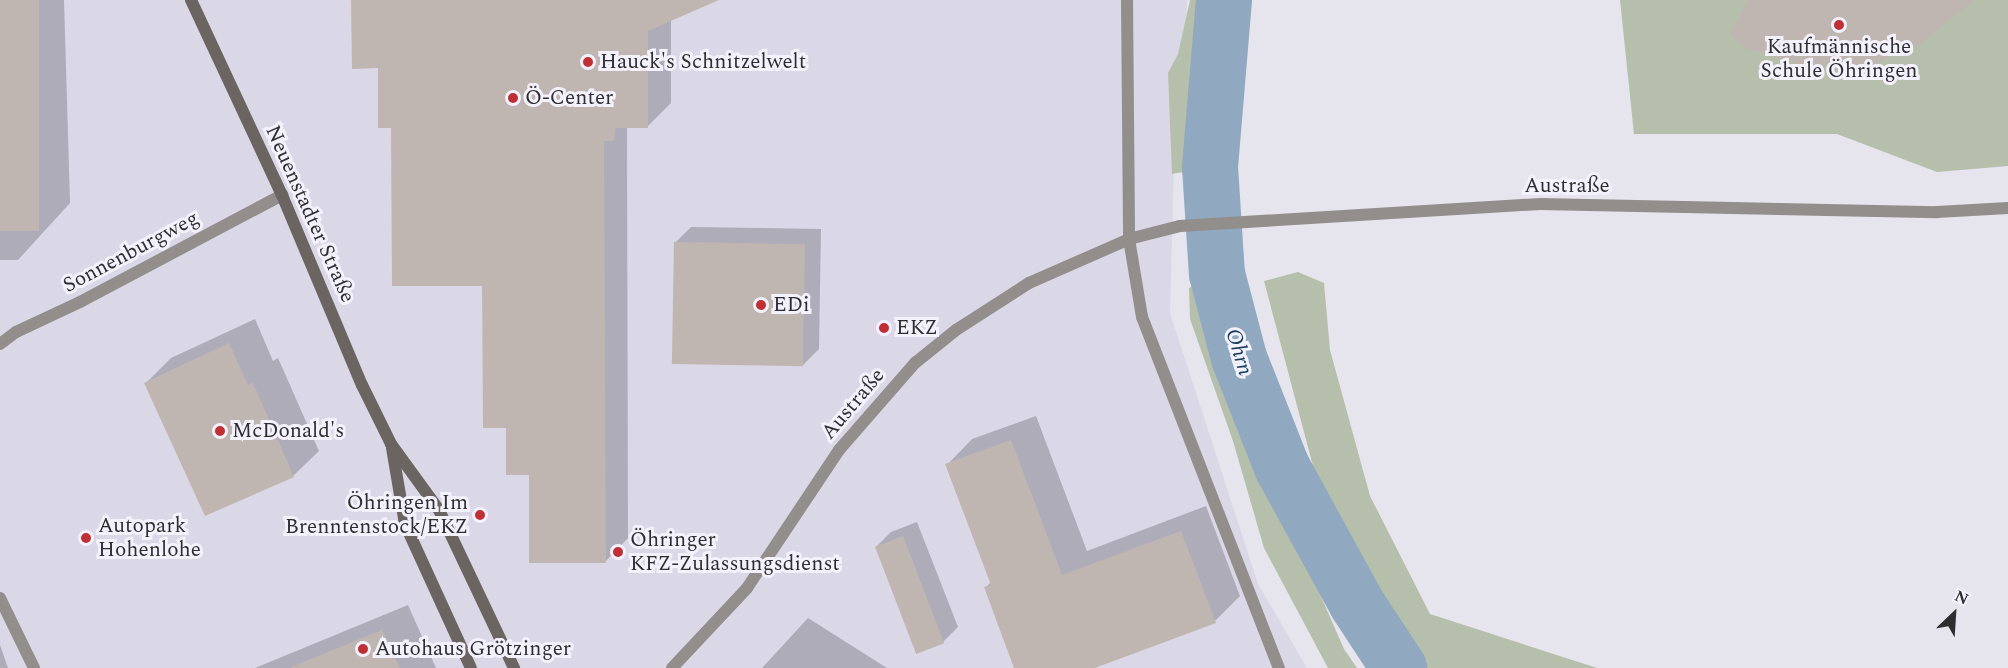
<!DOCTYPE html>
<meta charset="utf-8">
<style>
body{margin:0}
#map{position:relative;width:2008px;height:668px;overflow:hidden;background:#e6e4ed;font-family:Spectral,serif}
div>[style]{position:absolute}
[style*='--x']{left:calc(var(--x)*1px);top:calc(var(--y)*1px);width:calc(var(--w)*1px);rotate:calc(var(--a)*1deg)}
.built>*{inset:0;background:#dad7e7}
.green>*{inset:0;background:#b5bfab}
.shadow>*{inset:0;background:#0003}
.river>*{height:56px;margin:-28px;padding:0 28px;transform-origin:28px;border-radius:28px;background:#90a8c0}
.building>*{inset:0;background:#c0b6b1;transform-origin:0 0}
.minor>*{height:12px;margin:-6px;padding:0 6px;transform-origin:6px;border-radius:6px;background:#918e8b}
.secondary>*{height:12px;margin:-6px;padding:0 6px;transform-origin:6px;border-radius:6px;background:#6a6561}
.dots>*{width:16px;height:16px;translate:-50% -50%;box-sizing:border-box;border:3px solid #f3f1fb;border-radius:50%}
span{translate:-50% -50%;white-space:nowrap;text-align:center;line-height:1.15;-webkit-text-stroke:6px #f3f1fb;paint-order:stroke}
.poi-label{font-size:21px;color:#2e2e31}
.left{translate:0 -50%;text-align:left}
.right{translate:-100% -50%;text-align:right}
.street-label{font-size:21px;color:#2e2e31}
.water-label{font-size:22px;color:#173d5f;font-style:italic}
.north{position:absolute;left:1924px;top:584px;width:60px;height:60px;-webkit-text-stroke:4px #f3f1fb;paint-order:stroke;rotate:25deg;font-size:16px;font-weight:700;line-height:24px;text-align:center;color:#2e2e31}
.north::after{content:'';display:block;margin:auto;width:21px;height:27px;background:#2e2e31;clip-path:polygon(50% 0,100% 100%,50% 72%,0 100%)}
</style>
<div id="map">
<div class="built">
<div style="clip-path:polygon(0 0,1187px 0,1185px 57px,1176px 84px,1170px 313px,1258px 584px,1307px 668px,0 668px)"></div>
</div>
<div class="green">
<div style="clip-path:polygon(1190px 0,1224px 0,1210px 167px,1172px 174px,1168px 73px,1178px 54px)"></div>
<div style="clip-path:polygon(1620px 0,2008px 0,2008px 166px,1937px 172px,1837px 134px,1634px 134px)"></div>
<div style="clip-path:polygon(1298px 272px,1324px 283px,1330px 350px,1370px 496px,1430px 614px,1597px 668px,1423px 668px,1380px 598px,1313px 466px,1264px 281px)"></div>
<div style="clip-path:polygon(1214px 276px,1218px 305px,1247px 411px,1280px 503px,1344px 649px,1357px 668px,1328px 668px,1264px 548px,1233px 441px,1190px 319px,1189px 288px)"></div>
</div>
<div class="shadow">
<div style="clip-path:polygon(0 0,64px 0,70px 203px,18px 260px,0 260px)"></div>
<div style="clip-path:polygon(353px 0,716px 0,671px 19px,671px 103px,648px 126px,627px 126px,628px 538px,605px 562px,531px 473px,507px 427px,484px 285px,393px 126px,380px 67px)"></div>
<div style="clip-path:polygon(691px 227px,821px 229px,819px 349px,803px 365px,675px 243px)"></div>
<div style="clip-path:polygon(255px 319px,273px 361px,278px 358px,319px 451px,293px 476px,146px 383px,171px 358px)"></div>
<div style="clip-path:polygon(1036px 416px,1087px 551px,1206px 506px,1240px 596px,1215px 621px,1090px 668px,1016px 668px,985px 588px,991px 582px,947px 465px,972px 439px)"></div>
<div style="clip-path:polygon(917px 522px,958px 627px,943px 642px,876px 547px,891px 532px)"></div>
<div style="clip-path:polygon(408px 605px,436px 668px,255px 668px)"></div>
<div style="clip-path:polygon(808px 618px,887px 668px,762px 668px)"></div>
<div style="clip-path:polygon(0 645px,8px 668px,0 668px)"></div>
</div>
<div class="river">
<div style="--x:1224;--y:0;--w:168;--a:94.8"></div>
<div style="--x:1210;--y:167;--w:107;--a:86.3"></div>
<div style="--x:1217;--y:274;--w:87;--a:75.3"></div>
<div style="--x:1239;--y:358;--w:117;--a:68.5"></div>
<div style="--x:1282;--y:467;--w:156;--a:61.3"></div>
<div style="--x:1357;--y:604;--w:77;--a:56.7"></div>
</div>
<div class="building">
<div style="left:0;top:0;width:39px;height:231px"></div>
<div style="clip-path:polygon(351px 0,719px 0,648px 31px,648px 128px,615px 128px,614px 141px,604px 141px,606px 563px,529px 563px,529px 475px,506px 475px,506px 428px,483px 428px,482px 286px,392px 286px,391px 128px,378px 128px,378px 68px,352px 69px)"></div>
<div style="clip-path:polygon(1748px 0,1974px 0,1921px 43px,1872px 65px,1802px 65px,1746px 48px,1730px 35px)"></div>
<div style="left:674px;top:242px;width:131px;height:122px;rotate:1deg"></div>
<div style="clip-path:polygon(229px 343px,248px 385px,253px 383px,294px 477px,205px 516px,144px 383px)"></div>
<div style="clip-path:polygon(1011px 440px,1062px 575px,1181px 531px,1216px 623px,1095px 668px,1014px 668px,984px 587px,991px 585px,945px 464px)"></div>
<div style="left:903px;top:536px;width:115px;height:30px;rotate:69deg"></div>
<div style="clip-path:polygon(382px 630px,400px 668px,291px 668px,291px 667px)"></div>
</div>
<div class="minor">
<div style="--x:1127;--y:0;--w:239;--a:89.5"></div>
<div style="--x:1129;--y:239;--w:79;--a:80.5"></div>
<div style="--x:1142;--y:317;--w:377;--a:68.7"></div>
<div style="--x:0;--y:344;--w:20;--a:-37"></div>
<div style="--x:16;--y:332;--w:71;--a:-25.1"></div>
<div style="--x:80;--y:302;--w:229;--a:-27.9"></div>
<div style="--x:0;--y:598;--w:78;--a:64.1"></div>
<div style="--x:672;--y:668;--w:110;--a:-46.8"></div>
<div style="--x:747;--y:588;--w:166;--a:-56.3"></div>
<div style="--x:839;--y:450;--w:116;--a:-48.9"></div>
<div style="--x:915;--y:363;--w:53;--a:-38.8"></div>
<div style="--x:956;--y:330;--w:87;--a:-32.8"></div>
<div style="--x:1029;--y:283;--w:109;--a:-23.7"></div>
<div style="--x:1129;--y:239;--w:53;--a:-14.3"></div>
<div style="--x:1180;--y:226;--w:361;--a:-3.5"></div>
<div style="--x:1540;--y:204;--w:397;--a:1.2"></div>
<div style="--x:1937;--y:212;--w:71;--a:-3.2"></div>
</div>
<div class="secondary">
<div style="--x:191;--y:0;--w:215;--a:65"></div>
<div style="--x:282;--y:195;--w:206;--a:67.2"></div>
<div style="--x:362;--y:385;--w:66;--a:63.8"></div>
<div style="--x:391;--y:444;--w:82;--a:54"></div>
<div style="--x:439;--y:510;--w:175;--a:64.6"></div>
<div style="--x:392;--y:448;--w:77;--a:80.3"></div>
<div style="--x:405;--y:524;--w:158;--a:65.4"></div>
</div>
<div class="dots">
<div style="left:1839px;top:25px;background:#bf2f34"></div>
<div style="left:588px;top:62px;background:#bf2f34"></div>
<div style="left:513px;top:98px;background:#bf2f34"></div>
<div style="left:761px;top:305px;background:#bf2f34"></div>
<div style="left:884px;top:328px;background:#bf2f34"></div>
<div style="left:220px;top:431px;background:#bf2f34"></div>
<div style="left:480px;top:515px;background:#bf2f34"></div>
<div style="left:86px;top:538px;background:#bf2f34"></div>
<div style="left:618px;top:552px;background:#bf2f34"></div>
<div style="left:363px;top:649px;background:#bf2f34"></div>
</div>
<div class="poi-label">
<span style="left:1839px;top:59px">Kaufmännische<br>Schule Öhringen</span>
<span class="left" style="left:600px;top:62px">Hauck's Schnitzelwelt</span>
<span class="left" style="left:525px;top:98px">Ö-Center</span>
<span class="left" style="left:773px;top:305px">EDi</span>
<span class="left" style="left:896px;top:328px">EKZ</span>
<span class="left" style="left:232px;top:431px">McDonald's</span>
<span class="right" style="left:468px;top:515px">Öhringen Im<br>Brenntenstock/EKZ</span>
<span class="left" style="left:98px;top:538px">Autopark<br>Hohenlohe</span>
<span class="left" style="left:630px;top:552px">Öhringer<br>KFZ-Zulassungsdienst</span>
<span class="left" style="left:375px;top:649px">Autohaus Grötzinger</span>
</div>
<div class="street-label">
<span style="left:1567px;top:186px">Austraße</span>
<span style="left:310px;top:214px;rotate:66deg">Neuenstadter Straße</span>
<span style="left:131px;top:252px;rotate:-28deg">Sonnenburgweg</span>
<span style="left:853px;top:404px;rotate:-50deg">Austraße</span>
</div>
<div class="water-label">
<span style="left:1239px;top:352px;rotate:73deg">Ohrn</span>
</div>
<div class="north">N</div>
</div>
